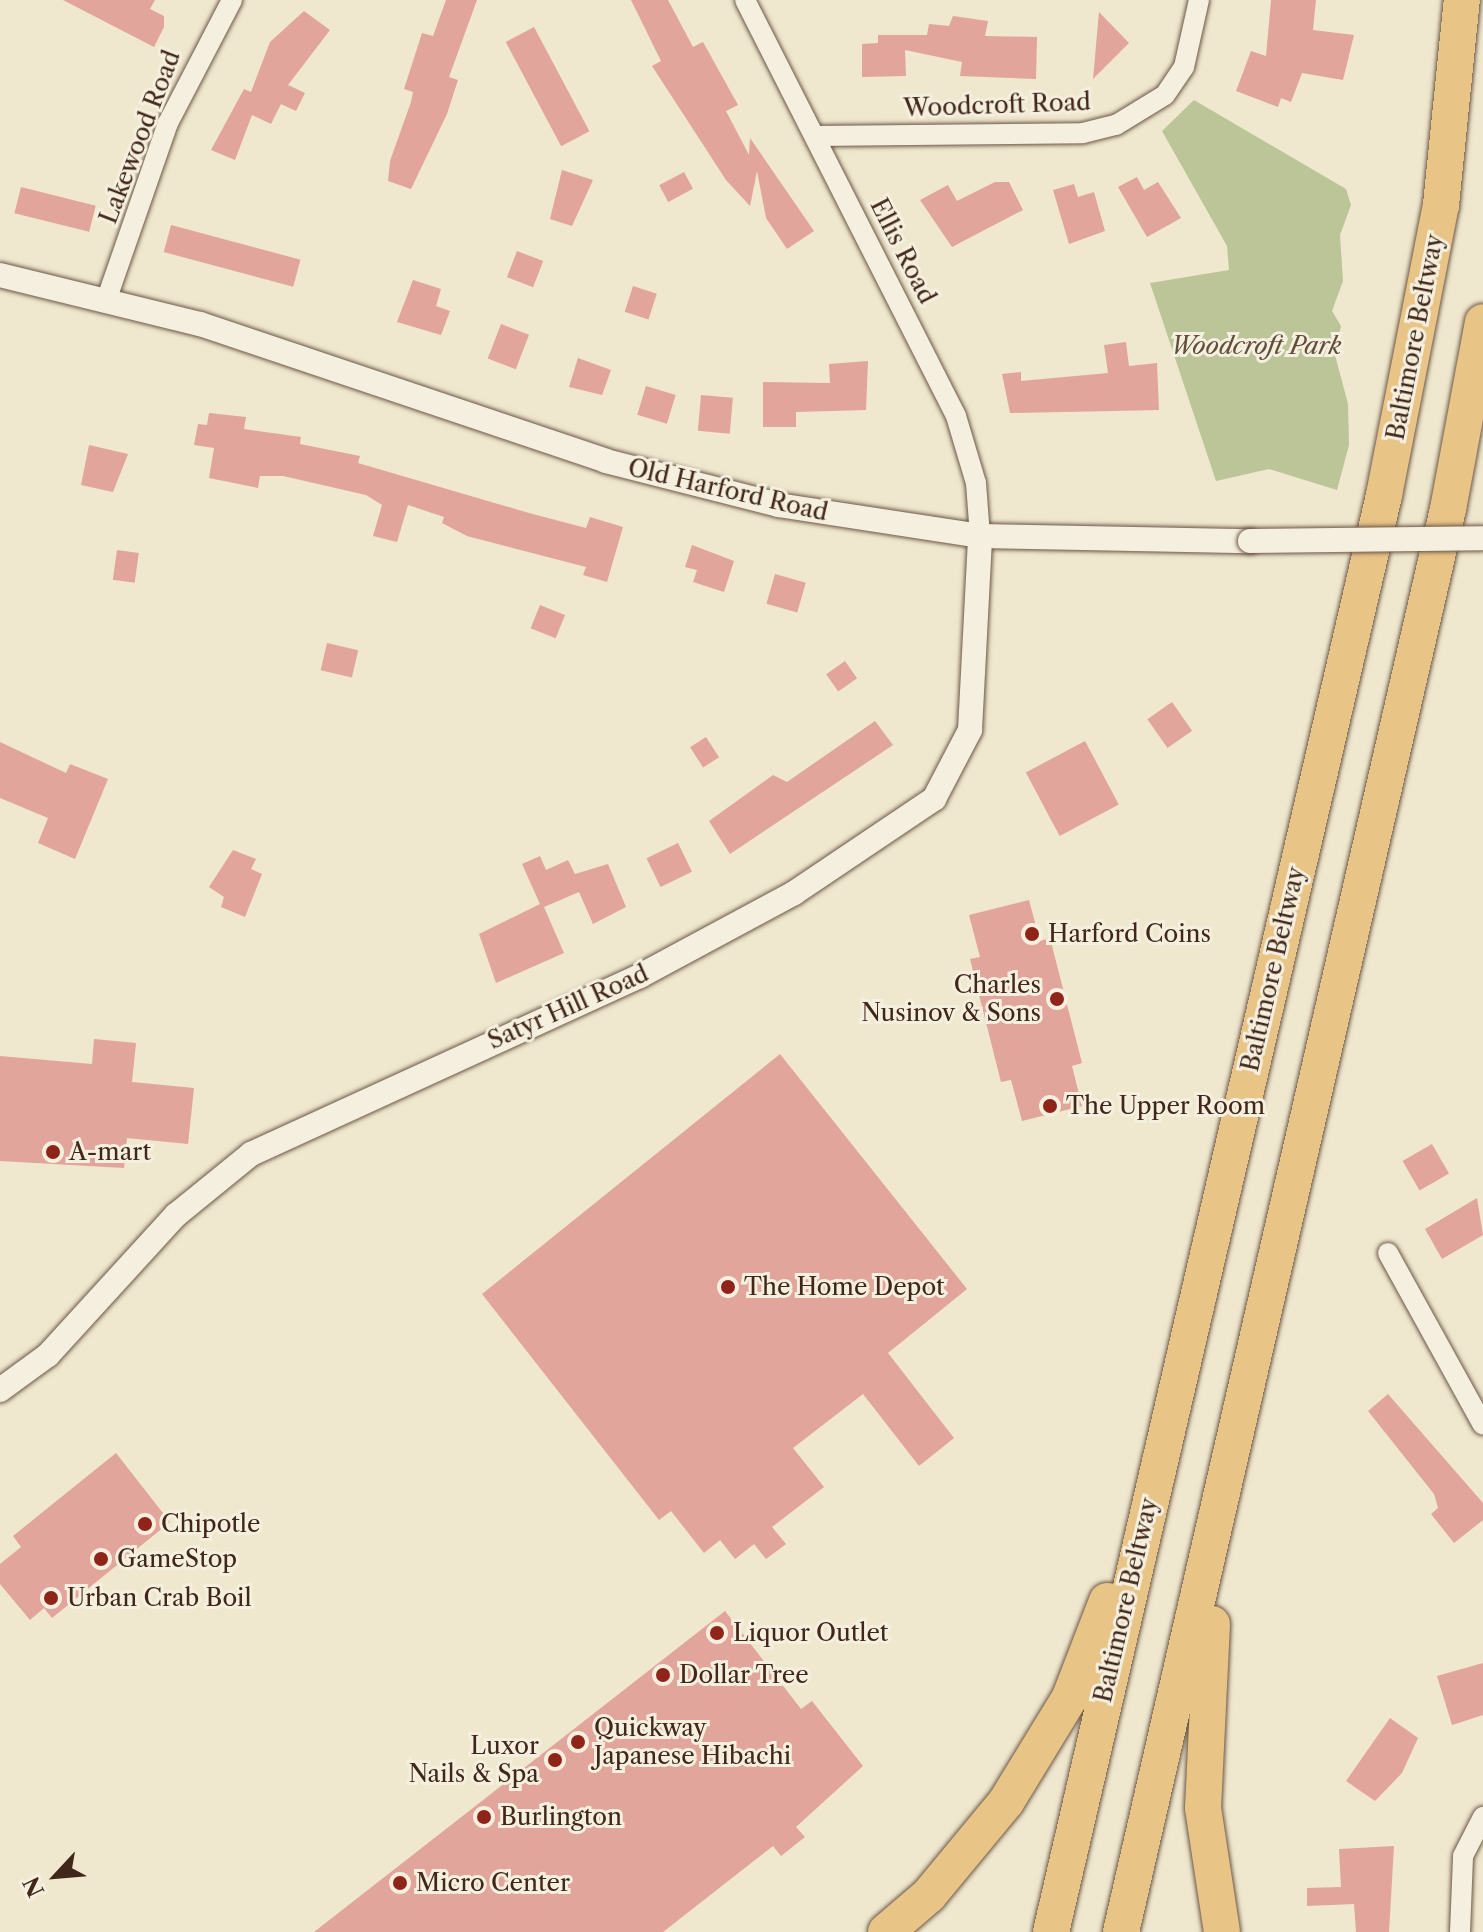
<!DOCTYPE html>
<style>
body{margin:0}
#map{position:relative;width:1483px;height:1932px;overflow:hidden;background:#efe7ce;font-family:"Libre Caslon Text",serif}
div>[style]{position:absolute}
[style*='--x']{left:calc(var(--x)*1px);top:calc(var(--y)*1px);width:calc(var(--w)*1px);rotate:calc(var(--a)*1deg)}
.green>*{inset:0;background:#bbc598}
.building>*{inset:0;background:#e1a59b;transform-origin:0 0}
.roads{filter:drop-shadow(0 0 2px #6c5746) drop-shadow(0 0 2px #6c5746)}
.minor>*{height:20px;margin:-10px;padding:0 10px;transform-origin:10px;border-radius:10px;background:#f5efdf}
.tertiary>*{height:24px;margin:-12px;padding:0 12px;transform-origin:12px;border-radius:12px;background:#f5efdf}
.motorway>*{height:36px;margin:-18px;padding:0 18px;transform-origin:18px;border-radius:18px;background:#e8c487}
.bridges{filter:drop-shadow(0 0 2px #6c5746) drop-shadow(0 0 2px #6c5746)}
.tertiary-bridge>*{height:24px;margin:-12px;padding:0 12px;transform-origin:12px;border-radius:12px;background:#f5efdf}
.dots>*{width:22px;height:22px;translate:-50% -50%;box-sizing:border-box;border:4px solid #f5efdf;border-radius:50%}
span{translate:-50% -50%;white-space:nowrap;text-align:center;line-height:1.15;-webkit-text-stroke:6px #f5efdf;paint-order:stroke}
.street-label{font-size:24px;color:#412719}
.park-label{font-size:24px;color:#604e39;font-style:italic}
.poi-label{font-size:24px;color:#412719}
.left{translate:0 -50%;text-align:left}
.right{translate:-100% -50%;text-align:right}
.north{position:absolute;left:16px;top:1836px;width:80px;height:80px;-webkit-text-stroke:6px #f5efdf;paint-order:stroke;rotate:244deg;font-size:22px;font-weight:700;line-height:32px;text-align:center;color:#412719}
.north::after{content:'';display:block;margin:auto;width:28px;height:36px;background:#412719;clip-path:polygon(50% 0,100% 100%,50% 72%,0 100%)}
</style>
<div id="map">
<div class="green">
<div style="clip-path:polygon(1194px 100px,1346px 189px,1351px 205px,1340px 235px,1343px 281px,1332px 311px,1341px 326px,1335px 355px,1348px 404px,1349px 445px,1337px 490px,1269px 469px,1216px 481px,1150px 283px,1229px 270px,1227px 246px,1162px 131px)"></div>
</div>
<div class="building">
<div style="clip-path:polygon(63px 0,155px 0,150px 9px,164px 16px,164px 27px,154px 47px)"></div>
<div style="clip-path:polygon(446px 0,477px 0,449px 77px,458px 80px,447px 114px,411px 189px,388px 181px,390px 161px,411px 102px,413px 92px,404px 89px,422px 33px,433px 36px)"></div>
<div style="clip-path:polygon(631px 0,668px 0,693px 47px,703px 42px,738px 105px,726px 111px,749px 155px,750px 138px,814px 231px,787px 249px,766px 218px,757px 171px,750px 206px,726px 180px,652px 66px,661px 61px)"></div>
<div style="clip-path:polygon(1271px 0,1316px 0,1313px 30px,1354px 35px,1343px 80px,1302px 73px,1291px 102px,1281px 98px,1278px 107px,1236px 91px,1251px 51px,1266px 56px)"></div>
<div style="clip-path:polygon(304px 11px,330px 30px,288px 85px,305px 93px,296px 111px,281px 104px,271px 124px,252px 115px,235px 160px,211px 150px,244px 89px,251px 92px,270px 42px)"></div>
<div style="clip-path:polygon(1099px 12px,1129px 43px,1093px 79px)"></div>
<div style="clip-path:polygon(953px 16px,988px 21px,985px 36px,1037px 37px,1036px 79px,960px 76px,962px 62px,905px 50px,906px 76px,862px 77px,862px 44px,878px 43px,878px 35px,927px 35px,929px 24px,949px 26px)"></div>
<div style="left:534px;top:27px;width:118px;height:32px;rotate:62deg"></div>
<div style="clip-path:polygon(562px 170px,593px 180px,572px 226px,550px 219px)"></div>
<div style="left:684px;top:172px;width:19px;height:28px;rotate:62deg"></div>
<div style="clip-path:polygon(1137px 177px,1144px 190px,1158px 182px,1181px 218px,1147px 237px,1118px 187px)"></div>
<div style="clip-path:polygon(995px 182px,1009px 182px,1023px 210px,952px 247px,920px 200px,948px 185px,957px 201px)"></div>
<div style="clip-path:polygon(1074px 184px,1078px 197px,1094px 192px,1105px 231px,1069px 244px,1053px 190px)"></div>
<div style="left:21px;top:187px;width:77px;height:27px;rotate:14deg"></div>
<div style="left:171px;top:225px;width:134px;height:28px;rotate:15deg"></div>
<div style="left:517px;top:251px;width:28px;height:28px;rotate:21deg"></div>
<div style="clip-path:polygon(413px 280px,441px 289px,436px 306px,450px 311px,441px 335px,397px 322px)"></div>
<div style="left:633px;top:286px;width:25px;height:27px;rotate:18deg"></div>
<div style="left:501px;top:324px;width:30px;height:37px;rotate:21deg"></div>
<div style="clip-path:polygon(1126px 342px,1129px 366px,1157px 363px,1159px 410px,1010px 413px,1002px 374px,1021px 372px,1021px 381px,1108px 373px,1104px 345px)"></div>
<div style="clip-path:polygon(578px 358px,611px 370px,602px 395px,569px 387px)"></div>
<div style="clip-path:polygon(868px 361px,866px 410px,796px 412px,796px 427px,763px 427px,763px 382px,830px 383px,829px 364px)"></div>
<div style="left:646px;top:386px;width:31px;height:30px;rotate:17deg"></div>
<div style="left:701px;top:395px;width:32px;height:36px;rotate:5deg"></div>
<div style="clip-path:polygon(209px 413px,246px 417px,244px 429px,301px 437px,300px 444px,360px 456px,358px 463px,529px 513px,586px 528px,590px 517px,623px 527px,607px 582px,583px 575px,586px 567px,467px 536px,442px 523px,444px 517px,408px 505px,397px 542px,373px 536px,382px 505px,366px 495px,283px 476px,260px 476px,258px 488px,209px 478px,214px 448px,194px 445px,198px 424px,207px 425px)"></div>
<div style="clip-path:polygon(89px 445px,128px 454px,113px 492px,81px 485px)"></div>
<div style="clip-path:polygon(692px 545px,734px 561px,724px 592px,693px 582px,697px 570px,685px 567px)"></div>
<div style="left:117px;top:550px;width:22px;height:30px;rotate:8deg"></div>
<div style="left:775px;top:574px;width:32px;height:31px;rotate:16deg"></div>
<div style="left:540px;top:605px;width:27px;height:25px;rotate:22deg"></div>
<div style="left:327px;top:643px;width:32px;height:28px;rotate:13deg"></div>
<div style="left:845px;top:661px;width:21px;height:23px;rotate:55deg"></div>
<div style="left:1172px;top:702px;width:35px;height:30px;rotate:55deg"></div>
<div style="clip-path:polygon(875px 721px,893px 745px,730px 854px,709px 821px,773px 775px,787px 782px)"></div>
<div style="left:706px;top:737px;width:24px;height:19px;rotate:57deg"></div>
<div style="left:1085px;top:741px;width:72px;height:67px;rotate:62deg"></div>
<div style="clip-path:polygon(0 742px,66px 773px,70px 764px,108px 779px,75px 859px,38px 843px,48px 818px,0 798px)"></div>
<div style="left:678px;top:843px;width:32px;height:35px;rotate:64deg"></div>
<div style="clip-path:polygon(233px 850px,256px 859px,251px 869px,262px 874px,245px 917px,221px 907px,224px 897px,209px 887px)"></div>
<div style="clip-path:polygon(540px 856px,546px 870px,568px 860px,575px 874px,608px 864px,626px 907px,593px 924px,579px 892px,544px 907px,564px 953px,496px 983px,479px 934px,540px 904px,522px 864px)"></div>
<div style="clip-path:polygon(1029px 900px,1040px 941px,1050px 938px,1082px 1063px,1072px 1066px,1082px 1106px,1022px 1121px,1011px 1080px,1001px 1082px,970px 959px,980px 957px,969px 915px)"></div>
<div style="clip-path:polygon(94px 1039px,136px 1043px,132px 1082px,194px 1088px,188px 1144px,127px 1138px,124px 1168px,0 1161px,0 1056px,92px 1064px)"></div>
<div style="clip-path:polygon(780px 1054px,967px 1289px,888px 1353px,954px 1438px,919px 1466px,863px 1394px,793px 1448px,824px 1487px,772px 1527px,786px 1544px,766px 1559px,754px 1544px,735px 1559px,720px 1540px,704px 1553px,671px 1511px,659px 1520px,482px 1294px)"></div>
<div style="left:1432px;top:1144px;width:34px;height:34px;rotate:60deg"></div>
<div style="clip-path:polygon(1477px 1198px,1483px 1235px,1442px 1259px,1425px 1229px)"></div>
<div style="clip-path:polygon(1388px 1394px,1483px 1503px,1483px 1520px,1454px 1543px,1431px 1514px,1438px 1508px,1434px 1494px,1368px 1411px)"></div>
<div style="clip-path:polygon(116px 1453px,170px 1522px,52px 1618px,44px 1608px,30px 1620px,0 1584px,0 1564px,21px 1547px,13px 1536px)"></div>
<div style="clip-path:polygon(725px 1611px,801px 1709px,812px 1701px,863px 1766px,796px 1827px,805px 1837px,781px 1856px,773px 1846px,663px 1932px,314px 1932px)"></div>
<div style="clip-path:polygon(1483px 1663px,1483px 1715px,1452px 1725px,1437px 1676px)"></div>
<div style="clip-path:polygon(1390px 1718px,1418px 1738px,1402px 1773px,1375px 1801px,1346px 1781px)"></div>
<div style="clip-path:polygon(1394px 1846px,1389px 1932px,1356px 1932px,1354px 1904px,1307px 1906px,1307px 1888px,1341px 1887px,1339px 1849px)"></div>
</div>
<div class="roads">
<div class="minor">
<div style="--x:745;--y:0;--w:466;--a:63.1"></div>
<div style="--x:956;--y:416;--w:70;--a:73.4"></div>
<div style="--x:976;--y:483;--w:53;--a:85.7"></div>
<div style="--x:816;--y:136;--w:267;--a:-0.6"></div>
<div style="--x:1083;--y:133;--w:34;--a:-14"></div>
<div style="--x:1116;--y:125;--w:57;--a:-31.5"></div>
<div style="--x:1165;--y:95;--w:34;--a:-56"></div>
<div style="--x:1184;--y:67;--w:69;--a:-77.4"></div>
<div style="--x:107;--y:298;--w:185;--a:-70.8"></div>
<div style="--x:168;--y:123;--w:139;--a:-62.5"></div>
<div style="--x:1388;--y:1253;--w:196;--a:61.1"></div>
<div style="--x:1460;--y:1932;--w:76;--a:-87.7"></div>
<div style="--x:1463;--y:1856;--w:44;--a:-62.9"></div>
</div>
<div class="tertiary">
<div style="--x:0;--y:275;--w:206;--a:13.8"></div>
<div style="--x:200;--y:324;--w:428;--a:18.6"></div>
<div style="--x:606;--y:461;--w:178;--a:14.3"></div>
<div style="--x:778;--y:505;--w:204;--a:8.7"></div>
<div style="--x:980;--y:536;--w:270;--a:1.1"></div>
<div style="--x:0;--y:1390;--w:59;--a:-36.1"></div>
<div style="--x:48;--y:1355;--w:190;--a:-47.6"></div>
<div style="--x:176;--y:1215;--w:97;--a:-39.1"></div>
<div style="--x:251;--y:1154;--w:428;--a:-24.6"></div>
<div style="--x:640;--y:976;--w:175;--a:-28.3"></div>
<div style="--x:794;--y:893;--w:169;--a:-33.9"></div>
<div style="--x:934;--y:799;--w:78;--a:-62.4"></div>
<div style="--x:970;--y:730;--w:194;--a:-87"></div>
</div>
<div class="motorway">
<div style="--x:1212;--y:1624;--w:184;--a:92.8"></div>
<div style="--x:1203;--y:1808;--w:125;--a:81.3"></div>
<div style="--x:886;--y:1932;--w:57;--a:-40.7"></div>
<div style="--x:929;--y:1895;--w:121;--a:-50.4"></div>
<div style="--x:1006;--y:1802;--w:123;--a:-58.6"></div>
<div style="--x:1070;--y:1697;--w:103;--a:-68.9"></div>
<div style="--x:1051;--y:1932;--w:1475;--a:-76.95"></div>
<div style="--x:1384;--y:495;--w:296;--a:-78.9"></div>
<div style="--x:1441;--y:205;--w:206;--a:-84.2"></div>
<div style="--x:1121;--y:1932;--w:1460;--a:-77.06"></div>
<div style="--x:1448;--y:509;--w:190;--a:-79.4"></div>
</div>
</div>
<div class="bridges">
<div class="tertiary-bridge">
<div style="--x:1250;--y:541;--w:233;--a:-0.7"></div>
</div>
</div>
<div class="dots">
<div style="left:1032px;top:934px;background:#8f2418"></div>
<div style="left:1057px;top:999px;background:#8f2418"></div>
<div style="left:1050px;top:1106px;background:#8f2418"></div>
<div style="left:53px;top:1152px;background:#8f2418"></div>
<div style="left:728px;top:1287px;background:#8f2418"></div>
<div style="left:145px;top:1524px;background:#8f2418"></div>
<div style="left:101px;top:1559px;background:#8f2418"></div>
<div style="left:51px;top:1598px;background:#8f2418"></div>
<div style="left:717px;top:1633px;background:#8f2418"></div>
<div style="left:663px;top:1675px;background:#8f2418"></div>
<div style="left:578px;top:1742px;background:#8f2418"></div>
<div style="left:555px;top:1760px;background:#8f2418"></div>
<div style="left:484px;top:1817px;background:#8f2418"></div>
<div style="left:400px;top:1883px;background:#8f2418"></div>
</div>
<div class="street-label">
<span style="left:997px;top:105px;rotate:-2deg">Woodcroft Road</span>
<span style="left:140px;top:137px;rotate:-69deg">Lakewood Road</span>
<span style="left:903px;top:251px;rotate:63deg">Ellis Road</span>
<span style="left:1415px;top:337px;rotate:-79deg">Baltimore Beltway</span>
<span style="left:728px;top:490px;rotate:13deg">Old Harford Road</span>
<span style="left:1273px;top:969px;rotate:-77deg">Baltimore Beltway</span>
<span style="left:568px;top:1007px;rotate:-24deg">Satyr Hill Road</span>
<span style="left:1126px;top:1600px;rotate:-77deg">Baltimore Beltway</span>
</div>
<div class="park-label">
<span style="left:1256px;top:346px">Woodcroft Park</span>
</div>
<div class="poi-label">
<span class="left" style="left:1048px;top:934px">Harford Coins</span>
<span class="right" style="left:1041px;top:999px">Charles<br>Nusinov &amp; Sons</span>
<span class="left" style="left:1066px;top:1106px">The Upper Room</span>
<span class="left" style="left:69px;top:1152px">A-mart</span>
<span class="left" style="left:744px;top:1287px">The Home Depot</span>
<span class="left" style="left:161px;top:1524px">Chipotle</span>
<span class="left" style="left:117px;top:1559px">GameStop</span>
<span class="left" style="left:67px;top:1598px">Urban Crab Boil</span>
<span class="left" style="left:733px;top:1633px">Liquor Outlet</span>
<span class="left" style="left:679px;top:1675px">Dollar Tree</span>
<span class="left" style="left:594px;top:1742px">Quickway<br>Japanese Hibachi</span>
<span class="right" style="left:539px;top:1760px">Luxor<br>Nails &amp; Spa</span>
<span class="left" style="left:500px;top:1817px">Burlington</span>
<span class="left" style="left:416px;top:1883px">Micro Center</span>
</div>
<div class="north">N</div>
</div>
